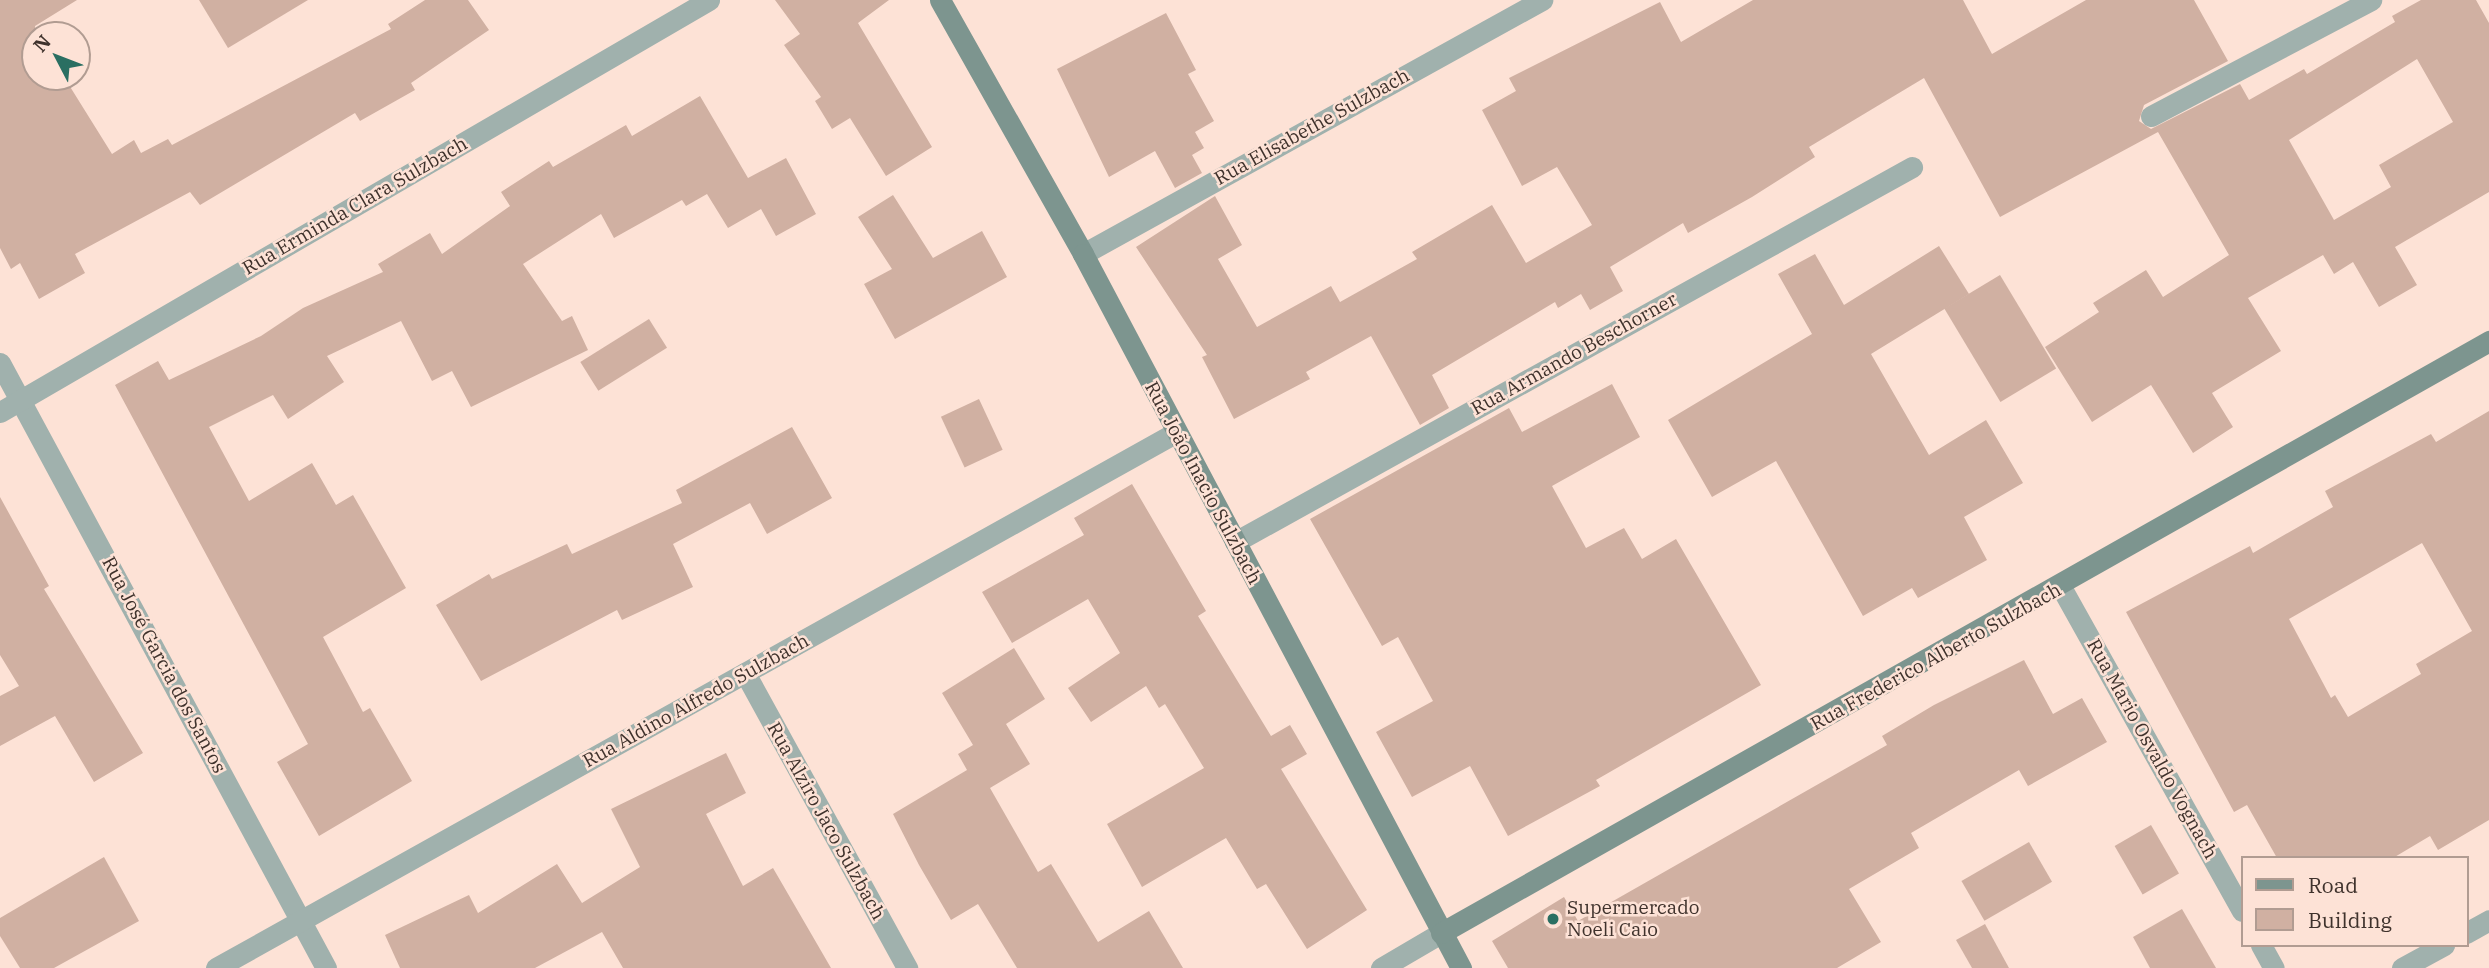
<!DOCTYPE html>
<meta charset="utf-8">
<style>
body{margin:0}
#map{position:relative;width:2489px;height:968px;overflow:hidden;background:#fde2d6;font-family:"IBM Plex Serif",serif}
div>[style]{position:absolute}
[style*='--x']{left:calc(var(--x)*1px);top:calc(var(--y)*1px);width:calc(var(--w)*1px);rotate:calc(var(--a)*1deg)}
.building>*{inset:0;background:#d0b0a2;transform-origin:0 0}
.street>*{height:21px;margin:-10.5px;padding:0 10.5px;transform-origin:10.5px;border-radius:10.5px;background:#a0b1ad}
.secondary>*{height:21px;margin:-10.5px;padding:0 10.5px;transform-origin:10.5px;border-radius:10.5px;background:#7d958f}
.dots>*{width:19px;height:19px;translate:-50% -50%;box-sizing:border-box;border:4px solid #fde2d6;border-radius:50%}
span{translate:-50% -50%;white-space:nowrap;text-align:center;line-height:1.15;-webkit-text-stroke:5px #fde2d6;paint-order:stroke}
.street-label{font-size:19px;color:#3f322c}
.poi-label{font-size:19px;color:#3f322c}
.left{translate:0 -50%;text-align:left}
.legend{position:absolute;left:2241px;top:856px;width:228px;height:91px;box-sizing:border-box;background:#fde2d6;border:2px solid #b19c92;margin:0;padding:9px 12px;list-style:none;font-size:21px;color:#3f322c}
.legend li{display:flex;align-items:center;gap:14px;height:35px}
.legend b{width:35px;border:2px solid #b19c92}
.north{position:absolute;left:21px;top:21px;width:70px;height:70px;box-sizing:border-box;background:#fde2d6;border:2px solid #b19c92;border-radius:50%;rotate:312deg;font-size:19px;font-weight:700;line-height:28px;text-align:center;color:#3f322c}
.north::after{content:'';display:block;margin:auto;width:24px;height:32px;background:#2a6f62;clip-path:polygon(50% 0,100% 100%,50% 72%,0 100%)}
</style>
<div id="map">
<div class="building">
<div style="clip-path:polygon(0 0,77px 0,35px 26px,35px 77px,64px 77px,112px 154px,134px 140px,141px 153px,168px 139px,172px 145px,391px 29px,388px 24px,425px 0,468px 0,489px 30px,411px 83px,415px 90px,360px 121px,355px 113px,200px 205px,190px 192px,75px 254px,85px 273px,39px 299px,20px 263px,11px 269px,0 248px)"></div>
<div style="clip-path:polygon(199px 0,308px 0,228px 48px)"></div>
<div style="clip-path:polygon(775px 0,889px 0,858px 23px,932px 147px,886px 176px,850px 118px,832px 129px,815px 101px,821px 97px,784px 45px,800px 34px)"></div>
<div style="clip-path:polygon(evenodd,1753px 0,1963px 0,1992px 54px,2086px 0,2194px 0,2228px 61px,2144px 105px,2139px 121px,2151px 129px,2240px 84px,2249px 100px,2304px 69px,2307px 74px,2395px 22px,2392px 16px,2421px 0,2476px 0,2489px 23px,2489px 192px,2395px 247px,2417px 285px,2379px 307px,2353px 262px,2334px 274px,2323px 255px,2248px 298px,2281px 351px,2212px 393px,2233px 427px,2193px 453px,2151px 385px,2092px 422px,2045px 347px,2099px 312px,2093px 303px,2146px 270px,2163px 297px,2229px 255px,2158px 132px,2000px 217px,1924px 78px,1809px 147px,1815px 157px,1752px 197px,1688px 233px,1683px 223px,1610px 267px,1623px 291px,1590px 310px,1581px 294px,1558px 308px,1555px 302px,1432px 375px,1449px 408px,1420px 425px,1371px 336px,1306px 372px,1310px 379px,1234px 419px,1202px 357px,1207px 355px,1136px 247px,1215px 196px,1242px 245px,1218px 259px,1257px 327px,1331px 286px,1340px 302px,1417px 259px,1412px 252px,1492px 205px,1526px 263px,1592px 225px,1557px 167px,1522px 186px,1482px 110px,1516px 91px,1509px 78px,1660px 2px,1681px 42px,1753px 0,2417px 59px,2453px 122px,2379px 165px,2391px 187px,2334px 220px,2289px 140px,2417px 59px)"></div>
<div style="clip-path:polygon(1166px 13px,1196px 70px,1188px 74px,1214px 121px,1195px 132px,1204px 148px,1192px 155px,1202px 173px,1175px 188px,1155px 151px,1109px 177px,1057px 69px)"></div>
<div style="clip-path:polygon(700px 96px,748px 178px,786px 158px,816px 214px,776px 236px,761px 209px,728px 228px,707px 194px,686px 206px,682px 200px,614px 238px,601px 214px,523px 264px,562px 321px,572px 316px,588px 350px,471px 407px,452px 371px,432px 381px,401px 321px,327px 356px,344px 382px,288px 419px,273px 395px,209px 427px,249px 501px,312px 463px,336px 505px,353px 495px,406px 588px,323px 637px,363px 712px,370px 708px,412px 781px,319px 836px,277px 762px,308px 744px,115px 385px,158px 361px,169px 380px,261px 336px,303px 308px,383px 272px,378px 264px,430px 233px,442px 254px,510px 206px,501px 192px,549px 161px,553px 167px,626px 125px,632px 136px)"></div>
<div style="clip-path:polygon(893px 195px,933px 258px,982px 231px,1007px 277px,895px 339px,864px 284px,892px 269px,858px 217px)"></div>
<div style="clip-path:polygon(1939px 246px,1969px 294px,1871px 354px,1929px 455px,1986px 420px,2023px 483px,1964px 517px,1987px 560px,1918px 598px,1912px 588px,1863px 616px,1776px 461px,1712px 497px,1668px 420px,1812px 334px,1778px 274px,1815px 254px,1844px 305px)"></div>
<div style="left:2000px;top:275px;width:109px;height:65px;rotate:59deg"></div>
<div style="left:649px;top:319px;width:34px;height:81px;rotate:58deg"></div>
<div style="clip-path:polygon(1612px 384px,1640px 437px,1552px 486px,1586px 548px,1624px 528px,1642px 559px,1676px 539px,1761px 685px,1596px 780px,1600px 786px,1508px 836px,1470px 766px,1412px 797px,1376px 732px,1433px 701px,1398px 637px,1382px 646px,1310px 519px,1509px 408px,1522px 432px)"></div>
<div style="left:979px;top:399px;width:56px;height:42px;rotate:65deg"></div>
<div style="clip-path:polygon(evenodd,2489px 411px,2489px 820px,2438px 850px,2430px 836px,2393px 858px,2277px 858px,2247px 805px,2234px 812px,2126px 612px,2250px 546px,2253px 553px,2333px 507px,2325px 491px,2431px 434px,2436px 442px,2489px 411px,2422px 543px,2472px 631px,2416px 664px,2421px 674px,2348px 717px,2335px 695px,2331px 698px,2289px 619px,2422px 543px)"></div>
<div style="clip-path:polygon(792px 427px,832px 498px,767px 534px,750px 503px,673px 544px,693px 587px,622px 620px,617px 610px,481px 681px,436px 605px,489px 574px,492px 579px,567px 544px,572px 554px,682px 503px,676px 490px)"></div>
<div style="clip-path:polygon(1132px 484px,1206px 611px,1198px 616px,1271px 736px,1290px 725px,1307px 754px,1281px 769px,1367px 910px,1307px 949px,1266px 884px,1257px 889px,1226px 838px,1142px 887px,1107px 824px,1204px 768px,1165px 704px,1159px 708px,1146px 686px,1091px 722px,1068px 688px,1120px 653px,1088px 599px,1012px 643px,982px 592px,1084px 535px,1074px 518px)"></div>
<div style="clip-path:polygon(0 497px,49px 586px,44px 589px,143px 753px,94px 782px,55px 716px,0 746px,0 696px,19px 686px,0 655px)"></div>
<div style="clip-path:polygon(1014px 648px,1045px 699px,1006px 724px,1030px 764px,990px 788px,1038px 872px,1051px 864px,1098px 942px,1149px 911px,1183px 968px,1017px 968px,978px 904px,951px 920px,919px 865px,893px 814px,967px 770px,958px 754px,973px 745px,942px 693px)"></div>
<div style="clip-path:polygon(2024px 660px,2053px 714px,2082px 698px,2107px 742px,2028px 786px,2019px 770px,1911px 833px,1919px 848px,1849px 889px,1881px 942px,1837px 968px,1508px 968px,1492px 941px,1564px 897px,1578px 921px,1887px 745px,1882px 736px,1934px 705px)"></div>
<div style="clip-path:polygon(726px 753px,746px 793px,706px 814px,743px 886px,773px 868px,831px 968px,623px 968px,602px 932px,535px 968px,400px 968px,385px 935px,469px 895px,478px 913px,557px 864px,582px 903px,640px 867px,611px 809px)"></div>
<div style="left:2151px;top:825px;width:56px;height:42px;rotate:60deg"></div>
<div style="left:2029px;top:842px;width:46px;height:78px;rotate:60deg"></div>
<div style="clip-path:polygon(104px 857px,139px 921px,54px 968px,20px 968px,0 936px,0 918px)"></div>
<div style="clip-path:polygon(2182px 909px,2216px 968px,2150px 968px,2133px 937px)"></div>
<div style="clip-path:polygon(1985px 924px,2009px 968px,1972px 968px,1956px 940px)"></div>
</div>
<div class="street">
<div style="--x:2151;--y:116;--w:249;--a:-27.8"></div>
<div style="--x:1083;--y:254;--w:525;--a:-28.96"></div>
<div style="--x:0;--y:363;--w:687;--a:61.68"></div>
<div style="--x:0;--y:412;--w:820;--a:-30.16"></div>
<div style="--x:1235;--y:542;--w:774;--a:-28.98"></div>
<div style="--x:2061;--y:587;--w:371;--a:60.8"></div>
<div style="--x:745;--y:673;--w:337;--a:61.2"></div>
<div style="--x:2466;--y:933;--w:26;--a:-29"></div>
<div style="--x:2261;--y:945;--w:26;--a:61"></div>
<div style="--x:216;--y:968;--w:1098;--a:-29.16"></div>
<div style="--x:1381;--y:968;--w:69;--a:-30.3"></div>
<div style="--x:2402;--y:968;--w:48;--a:-28.7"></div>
</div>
<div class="secondary">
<div style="--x:940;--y:0;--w:291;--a:60.6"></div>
<div style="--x:1083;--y:254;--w:808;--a:62.1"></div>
<div style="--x:1441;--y:933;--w:1204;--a:-29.46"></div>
</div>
<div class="dots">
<div style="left:1553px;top:919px;background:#2a6f62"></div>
</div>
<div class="street-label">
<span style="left:1312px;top:127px;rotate:-29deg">Rua Elisabethe Sulzbach</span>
<span style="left:355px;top:206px;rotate:-30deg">Rua Erminda Clara Sulzbach</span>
<span style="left:1574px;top:354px;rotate:-29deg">Rua Armando Beschorner</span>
<span style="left:1203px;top:483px;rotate:62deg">Rua João Inacio Sulzbach</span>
<span style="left:1936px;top:657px;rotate:-29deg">Rua Frederico Alberto Sulzbach</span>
<span style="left:164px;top:665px;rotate:62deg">Rua José Garcia dos Santos</span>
<span style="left:696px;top:701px;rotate:-29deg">Rua Aldino Alfredo Sulzbach</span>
<span style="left:2152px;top:749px;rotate:61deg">Rua Mario Osvaldo Vognach</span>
<span style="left:826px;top:821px;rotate:61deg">Rua Alziro Jaco Sulzbach</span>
</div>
<div class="poi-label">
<span class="left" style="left:1567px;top:919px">Supermercado<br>Noeli Caio</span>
</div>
<ul class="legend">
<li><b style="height:9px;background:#7d958f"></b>Road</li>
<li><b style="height:19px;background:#d0b0a2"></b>Building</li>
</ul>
<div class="north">N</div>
</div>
